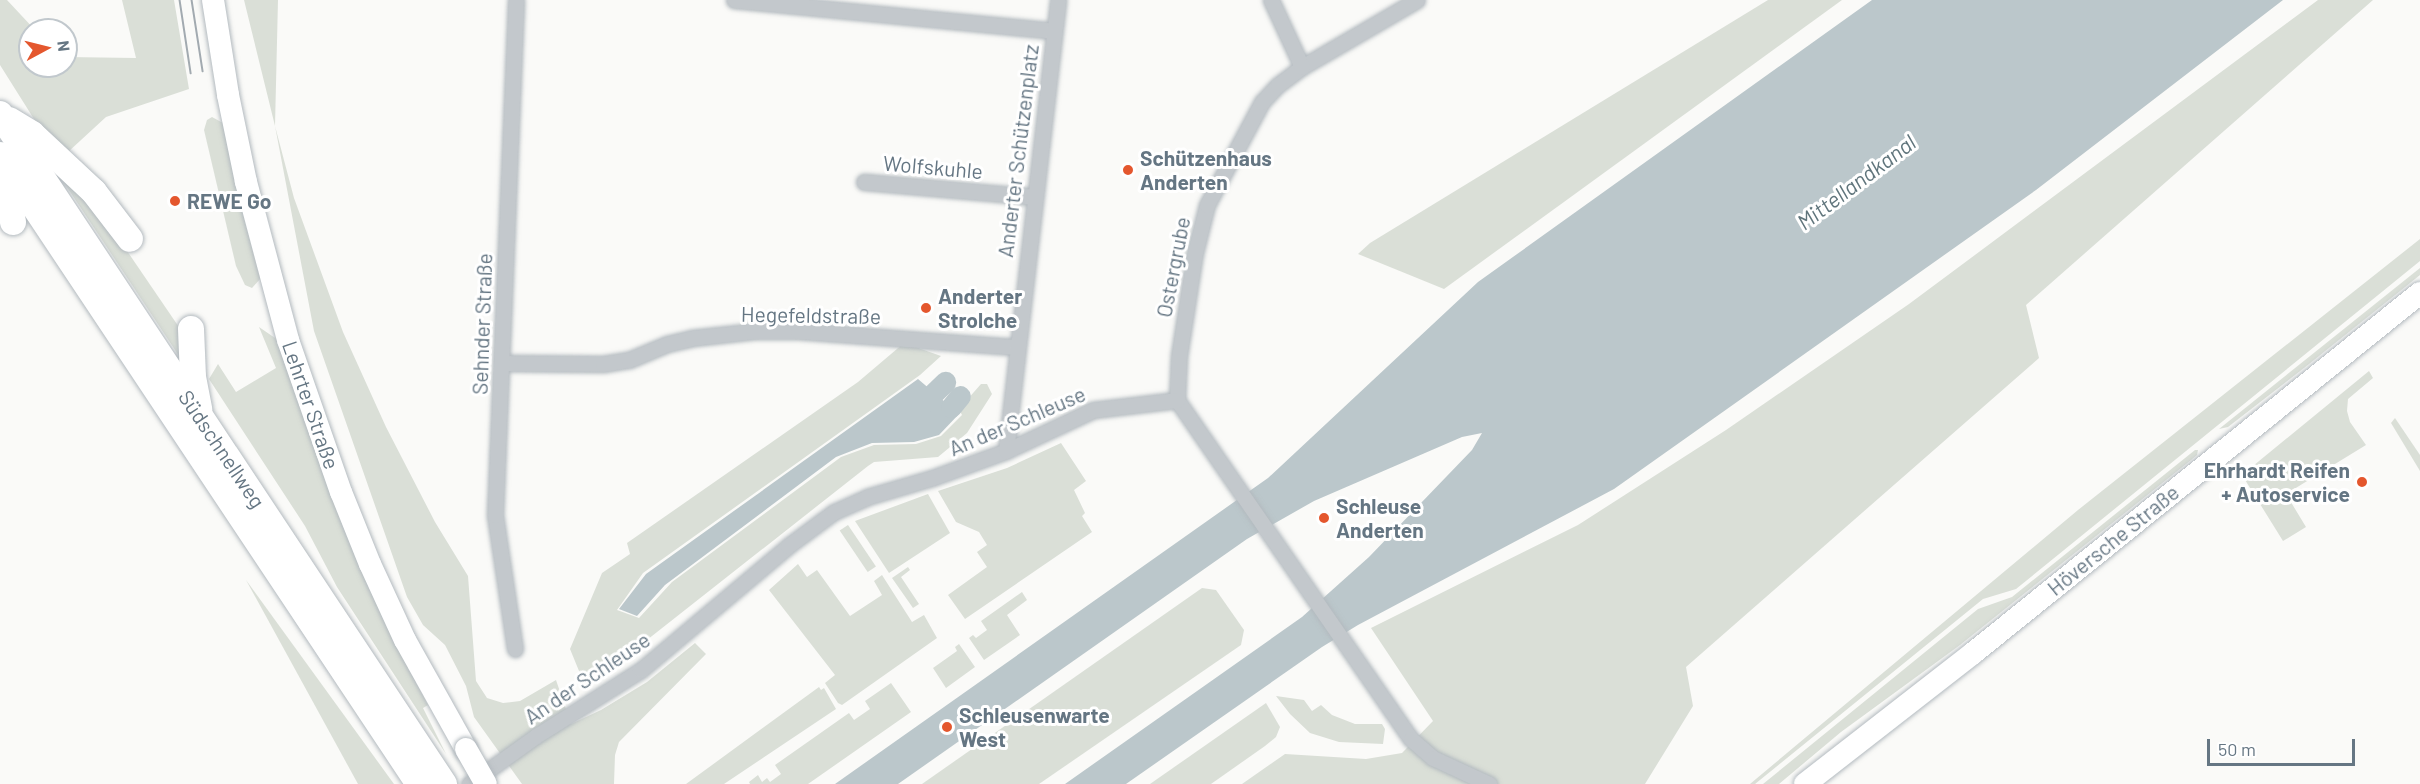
<!DOCTYPE html>
<meta charset="utf-8">
<style>
body{margin:0}
#map{position:relative;width:2420px;height:784px;overflow:hidden;background:#fafaf8;font-family:Barlow,sans-serif}
div>[style]{position:absolute}
[style*='--x']{left:calc(var(--x)*1px);top:calc(var(--y)*1px);width:calc(var(--w)*1px);rotate:calc(var(--a)*1deg)}
.green>*{inset:0;background:#dadfd7;transform-origin:0 0}
.water>*{inset:0;background:#bbc7cb}
.canal>*{height:21px;margin:-10.5px;padding:0 10.5px;transform-origin:10.5px;border-radius:10.5px;background:#bbc7cb}
.roads{filter:drop-shadow(0 0 2px #b3babf) drop-shadow(0 0 2px #b3babf)}
.minor>*{height:15px;margin:-7.5px;padding:0 7.5px;transform-origin:7.5px;border-radius:7.5px;background:#c3c8cc}
.secondary>*{height:22px;margin:-11px;padding:0 11px;transform-origin:11px;border-radius:11px;background:#fff}
.trunk>*{height:26px;margin:-13px;padding:0 13px;transform-origin:13px;border-radius:13px;background:#fff}
.tram>*{height:1.5px;margin:-0.75px;padding:0 0.75px;transform-origin:0.75px;border-radius:0.75px;background:#a2aab0}
.bridges{filter:drop-shadow(0 0 2px #b3babf) drop-shadow(0 0 2px #b3babf)}
.secondary-bridge>*{height:22px;margin:-11px;padding:0 11px;transform-origin:11px;border-radius:11px;background:#fff}
.dots>*{width:16px;height:16px;translate:-50% -50%;box-sizing:border-box;border:3px solid #fff;border-radius:50%}
span{translate:-50% -50%;white-space:nowrap;text-align:center;line-height:1.15;-webkit-text-stroke:6px #fff;paint-order:stroke}
.street-label{font-size:21px;color:#657683}
.poi-label{font-size:21px;color:#657683;font-weight:700}
.left{translate:0 -50%;text-align:left}
.right{translate:-100% -50%;text-align:right}
.water-label{font-size:22px;color:#60757c;font-style:italic}
.north{position:absolute;left:18px;top:18px;width:60px;height:60px;box-sizing:border-box;background:#fff;border:2px solid #c1c8cd;border-radius:50%;rotate:83deg;font-size:16px;font-weight:700;line-height:24px;text-align:center;color:#657683}
.north::after{content:'';display:block;margin:auto;width:21px;height:27px;background:#e4572e;clip-path:polygon(50% 0,100% 100%,50% 72%,0 100%)}
.scale{position:absolute;left:2207px;top:739px;width:148px;height:27px;box-sizing:border-box;border:3px solid #657683;border-top:0;padding-left:8px;font-size:18px;line-height:21px;white-space:nowrap;color:#657683;-webkit-text-stroke:4px #fff;paint-order:stroke}
</style>
<div id="map">
<div class="green">
<div style="clip-path:polygon(0 0,7px 0,35px 30px,30px 30px,30px 66px,66px 66px,66px 57px,136px 58px,122px 0,174px 0,189px 89px,106px 117px,68px 152px,39px 127px,0 65px)"></div>
<div style="clip-path:polygon(244px 0,278px 0,275px 126px,294px 198px,343px 332px,386px 427px,435px 522px,468px 576px,476px 681px,487px 698px,503px 703px,520px 701px,556px 680px,571px 724px,601px 710px,647px 682px,695px 643px,706px 654px,619px 742px,615px 755px,614px 784px,522px 784px,474px 717px,466px 686px,445px 645px,423px 625px,407px 597px,314px 331px,275px 126px)"></div>
<div style="clip-path:polygon(1768px 0,1842px 0,1444px 289px,1358px 254px,1370px 243px)"></div>
<div style="clip-path:polygon(2318px 0,2373px 0,2026px 305px,2039px 358px,1686px 667px,1693px 706px,1645px 784px,1242px 784px,1285px 754px,1366px 759px,1402px 753px,1433px 721px,1371px 628px,1578px 525px,1726px 430px,1909px 304px)"></div>
<div style="clip-path:polygon(212px 117px,223px 123px,261px 278px,252px 288px,245px 285px,236px 266px,204px 130px,207px 120px)"></div>
<div style="clip-path:polygon(51px 163px,108px 223px,183px 333px,191px 374px)"></div>
<div style="clip-path:polygon(2420px 239px,2420px 261px,2016px 589px,1983px 599px,1755px 784px,1750px 784px,2078px 510px)"></div>
<div style="clip-path:polygon(2420px 268px,2420px 275px,2304px 368px,2228px 427px,2219px 429px)"></div>
<div style="clip-path:polygon(259px 327px,278px 340px,408px 667px,428px 705px,423px 708px,446px 754px,337px 587px,305px 526px,209px 379px,218px 364px,236px 392px,276px 368px)"></div>
<div style="clip-path:polygon(904px 343px,941px 356px,920px 375px,643px 573px,617px 610px,639px 618px,672px 582px,841px 457px,874px 445px,916px 444px,941px 436px,962px 415px,959px 409px,981px 384px,987px 384px,992px 394px,967px 433px,938px 457px,874px 462px,868px 466px,586px 688px,570px 649px,602px 573px,630px 554px,627px 543px,858px 382px)"></div>
<div style="clip-path:polygon(2369px 371px,2373px 378px,2348px 399px,2347px 411px,2350px 422px,2366px 445px,2286px 494px,2306px 527px,2283px 541px,2242px 475px)"></div>
<div style="clip-path:polygon(2395px 418px,2420px 455px,2420px 471px,2391px 423px)"></div>
<div style="clip-path:polygon(1061px 443px,1086px 481px,1074px 490px,1085px 513px,1082px 516px,1092px 532px,965px 619px,948px 595px,987px 567px,977px 552px,987px 545px,979px 532px,956px 522px,938px 491px,1007px 468px)"></div>
<div style="clip-path:polygon(2195px 450px,2198px 450px,2197px 455px,2191px 460px,1960px 645px,1841px 732px,1779px 784px,1763px 784px,1978px 609px,2012px 597px)"></div>
<div style="clip-path:polygon(928px 494px,950px 533px,889px 573px,855px 521px)"></div>
<div style="left:848px;top:525px;width:50px;height:10px;rotate:56deg"></div>
<div style="clip-path:polygon(798px 564px,807px 577px,817px 570px,850px 616px,882px 595px,874px 581px,882px 575px,912px 622px,924px 615px,937px 638px,842px 705px,838px 703px,825px 683px,835px 675px,769px 590px)"></div>
<div style="clip-path:polygon(908px 567px,910px 570px,901px 577px,919px 604px,913px 608px,892px 578px)"></div>
<div style="clip-path:polygon(246px 580px,394px 784px,358px 784px)"></div>
<div style="clip-path:polygon(1202px 588px,1216px 590px,1244px 630px,1241px 645px,1039px 784px,922px 784px)"></div>
<div style="clip-path:polygon(1022px 592px,1027px 600px,1007px 615px,1020px 635px,984px 660px,969px 638px,973px 635px,976px 638px,987px 630px,981px 621px)"></div>
<div style="clip-path:polygon(959px 644px,975px 667px,946px 688px,933px 668px,957px 651px,955px 647px)"></div>
<div style="clip-path:polygon(891px 683px,911px 712px,808px 784px,750px 784px,749px 782px,758px 775px,762px 782px,767px 778px,770px 782px,781px 774px,775px 765px,849px 713px,854px 720px,870px 709px,865px 701px)"></div>
<div style="clip-path:polygon(819px 687px,821px 690px,824px 688px,836px 709px,724px 784px,686px 784px)"></div>
<div style="clip-path:polygon(1276px 696px,1304px 700px,1312px 711px,1321px 705px,1332px 715px,1355px 724px,1382px 724px,1385px 729px,1383px 744px,1339px 742px,1310px 733px,1290px 714px)"></div>
<div style="clip-path:polygon(1266px 703px,1280px 727px,1276px 737px,1265px 746px,1211px 784px,1150px 784px)"></div>
</div>
<div class="water">
<div style="clip-path:polygon(1872px 0,2283px 0,2036px 190px,1614px 489px,1358px 625px,1322px 647px,1126px 784px,1065px 784px,1302px 617px,1369px 557px,1472px 450px,1482px 433px,1462px 437px,1314px 501px,1247px 539px,898px 784px,835px 784px,1268px 478px,1478px 282px)"></div>
<div style="clip-path:polygon(918px 379px,959px 414px,939px 435px,914px 442px,872px 443px,836px 457px,665px 585px,637px 616px,619px 609px,646px 574px)"></div>
</div>
<div class="canal">
<div style="--x:951;--y:407;--w:14;--a:-51"></div>
<div style="--x:915;--y:411;--w:42;--a:-44"></div>
</div>
<div class="roads">
<div class="minor">
<div style="--x:734;--y:0;--w:321;--a:5.5"></div>
<div style="--x:1302;--y:67;--w:133;--a:-30.2"></div>
<div style="--x:864;--y:182;--w:171;--a:5"></div>
<div style="--x:501;--y:363;--w:102;--a:0.6"></div>
<div style="--x:603;--y:364;--w:26;--a:-9"></div>
<div style="--x:629;--y:360;--w:41;--a:-22.8"></div>
<div style="--x:667;--y:344;--w:26;--a:-13"></div>
<div style="--x:692;--y:338;--w:63;--a:-6.3"></div>
<div style="--x:755;--y:331;--w:43;--a:0"></div>
<div style="--x:798;--y:331;--w:219;--a:4.2"></div>
<div style="--x:1177;--y:400;--w:412;--a:55.4"></div>
<div style="--x:1411;--y:739;--w:29;--a:41"></div>
<div style="--x:1433;--y:758;--w:62;--a:24.9"></div>
<div style="--x:1177;--y:400;--w:44;--a:-87.4"></div>
<div style="--x:1179;--y:356;--w:104;--a:-81.2"></div>
<div style="--x:1195;--y:253;--w:49;--a:-76"></div>
<div style="--x:1207;--y:205;--w:117;--a:-61.9"></div>
<div style="--x:1262;--y:102;--w:23;--a:-47"></div>
<div style="--x:1278;--y:85;--w:30;--a:-37"></div>
<div style="--x:1302;--y:67;--w:74;--a:-114.8"></div>
<div style="--x:1006;--y:451;--w:454;--a:-83.4"></div>
<div style="--x:515;--y:649;--w:135;--a:-98.5"></div>
<div style="--x:495;--y:515;--w:515;--a:-87.66"></div>
<div style="--x:469;--y:784;--w:82;--a:-35.6"></div>
<div style="--x:536;--y:736;--w:124;--a:-32.2"></div>
<div style="--x:641;--y:670;--w:192;--a:-40.1"></div>
<div style="--x:788;--y:546;--w:57;--a:-36.5"></div>
<div style="--x:834;--y:512;--w:36;--a:-24"></div>
<div style="--x:867;--y:497;--w:68;--a:-16.3"></div>
<div style="--x:932;--y:478;--w:79;--a:-20"></div>
<div style="--x:1006;--y:451;--w:96;--a:-25.2"></div>
<div style="--x:1093;--y:410;--w:85;--a:-6.8"></div>
</div>
<div class="secondary">
<div style="--x:213;--y:0;--w:96;--a:81"></div>
<div style="--x:228;--y:95;--w:89;--a:78.3"></div>
<div style="--x:246;--y:182;--w:163;--a:75.1"></div>
<div style="--x:288;--y:340;--w:161;--a:70.8"></div>
<div style="--x:341;--y:492;--w:78;--a:68.1"></div>
<div style="--x:370;--y:564;--w:84;--a:65.3"></div>
<div style="--x:405;--y:640;--w:125;--a:60.8"></div>
<div style="--x:1805;--y:784;--w:212;--a:-37.9"></div>
<div style="--x:1972;--y:654;--w:575;--a:-38.86"></div>
</div>
<div class="trunk">
<div style="--x:0;--y:114;--w:804;--a:56.47"></div>
<div style="--x:9;--y:120;--w:27;--a:31"></div>
<div style="--x:32;--y:134;--w:85;--a:43.1"></div>
<div style="--x:94;--y:192;--w:59;--a:52.5"></div>
<div style="--x:0;--y:155;--w:756;--a:56.33"></div>
<div style="--x:3;--y:168;--w:55;--a:79.5"></div>
<div style="--x:191;--y:329;--w:48;--a:87.6"></div>
<div style="--x:193;--y:377;--w:33;--a:79"></div>
</div>
</div>
<div class="tram">
<div style="--x:180;--y:0;--w:74;--a:81.4"></div>
<div style="--x:192;--y:0;--w:72;--a:81.2"></div>
</div>
<div class="bridges">
<div class="secondary-bridge">
<div style="--x:466;--y:749;--w:40;--a:60.3"></div>
</div>
</div>
<div class="dots">
<div style="left:1128px;top:170px;background:#e4572e"></div>
<div style="left:175px;top:201px;background:#e4572e"></div>
<div style="left:926px;top:308px;background:#e4572e"></div>
<div style="left:2362px;top:482px;background:#e4572e"></div>
<div style="left:1324px;top:518px;background:#e4572e"></div>
<div style="left:947px;top:727px;background:#e4572e"></div>
</div>
<div class="street-label">
<span style="left:1018px;top:151px;rotate:-83deg">Anderter Schützenplatz</span>
<span style="left:933px;top:167px;rotate:5deg">Wolfskuhle</span>
<span style="left:1173px;top:267px;rotate:-79deg">Ostergrube</span>
<span style="left:811px;top:315px;rotate:1deg">Hegefeldstraße</span>
<span style="left:482px;top:324px;rotate:-88deg">Sehnder Straße</span>
<span style="left:311px;top:405px;rotate:71deg">Lehrter Straße</span>
<span style="left:1017px;top:421px;rotate:-23deg">An der Schleuse</span>
<span style="left:222px;top:449px;rotate:56deg">Südschnellweg</span>
<span style="left:2113px;top:540px;rotate:-39deg">Höversche Straße</span>
<span style="left:587px;top:678px;rotate:-34deg">An der Schleuse</span>
</div>
<div class="poi-label">
<span class="left" style="left:1140px;top:170px">Schützenhaus<br>Anderten</span>
<span class="left" style="left:187px;top:201px">REWE Go</span>
<span class="left" style="left:938px;top:308px">Anderter<br>Strolche</span>
<span class="right" style="left:2350px;top:482px">Ehrhardt Reifen<br>+ Autoservice</span>
<span class="left" style="left:1336px;top:518px">Schleuse<br>Anderten</span>
<span class="left" style="left:959px;top:727px">Schleusenwarte<br>West</span>
</div>
<div class="water-label">
<span style="left:1856px;top:182px;rotate:-37deg">Mittellandkanal</span>
</div>
<div class="north">N</div>
<div class="scale">50 m</div>
</div>
